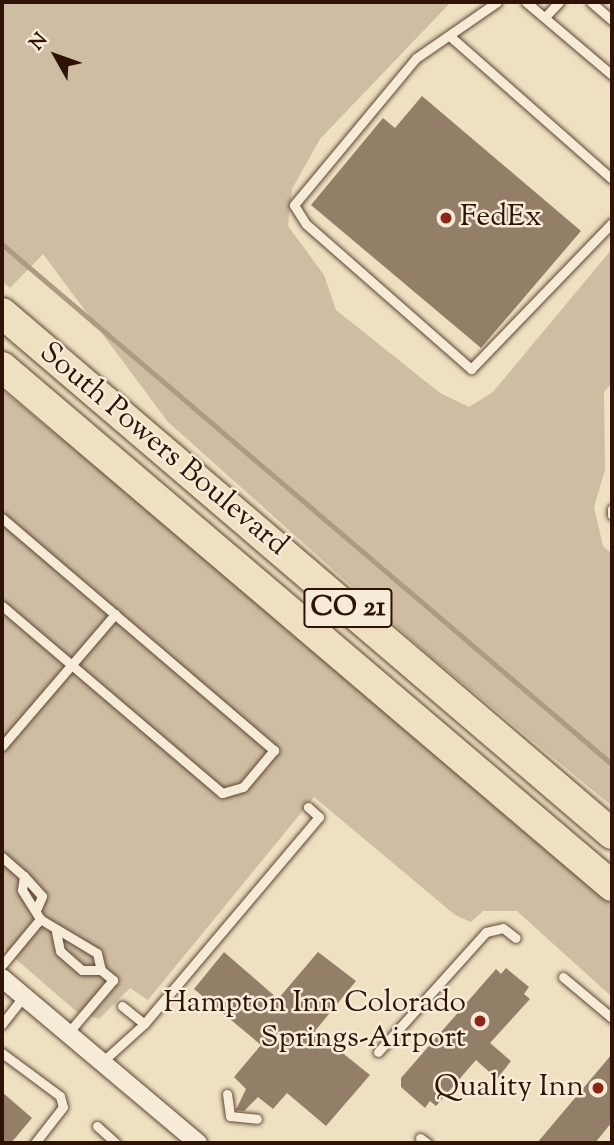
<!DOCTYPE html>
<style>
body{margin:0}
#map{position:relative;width:614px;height:1145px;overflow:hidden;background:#efe0c2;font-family:"Sorts Mill Goudy",serif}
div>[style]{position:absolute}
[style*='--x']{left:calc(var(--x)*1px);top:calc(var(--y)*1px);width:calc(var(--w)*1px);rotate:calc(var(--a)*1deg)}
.green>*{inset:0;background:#cebda2}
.stream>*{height:4.5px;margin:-2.25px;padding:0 2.25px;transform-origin:2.25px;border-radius:2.25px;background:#ae9a82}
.building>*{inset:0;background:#937e68}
.roads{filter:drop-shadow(0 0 2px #5f4635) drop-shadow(0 0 2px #5f4635)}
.service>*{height:9px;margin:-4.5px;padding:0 4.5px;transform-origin:4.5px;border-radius:4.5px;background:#f5ebd7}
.minor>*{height:18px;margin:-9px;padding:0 9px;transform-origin:9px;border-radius:9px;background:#f5ebd7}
.trunk>*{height:30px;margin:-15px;padding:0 15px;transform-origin:15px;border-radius:15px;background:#efe0c2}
.dots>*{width:19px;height:19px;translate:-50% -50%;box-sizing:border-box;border:4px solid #f5ebd7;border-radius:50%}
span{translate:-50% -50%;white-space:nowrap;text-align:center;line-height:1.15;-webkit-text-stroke:5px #f5ebd7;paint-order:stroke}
.shield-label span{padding:2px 5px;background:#f5ebd7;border:2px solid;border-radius:5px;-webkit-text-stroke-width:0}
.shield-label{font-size:28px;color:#2f1306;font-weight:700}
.poi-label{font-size:30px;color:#2f1306}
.left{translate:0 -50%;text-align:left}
.right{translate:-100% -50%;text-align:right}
.street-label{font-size:30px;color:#2f1306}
.frame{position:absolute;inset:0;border:4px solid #2f1306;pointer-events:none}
.north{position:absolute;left:21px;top:21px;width:70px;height:70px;-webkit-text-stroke:5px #f5ebd7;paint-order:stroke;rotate:310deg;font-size:19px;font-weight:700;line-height:28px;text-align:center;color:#2f1306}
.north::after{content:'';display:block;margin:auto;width:24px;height:32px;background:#2f1306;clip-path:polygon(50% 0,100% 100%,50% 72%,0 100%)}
</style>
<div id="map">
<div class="green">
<div style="clip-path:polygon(2px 2px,451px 2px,320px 139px,292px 189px,288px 226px,324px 275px,336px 310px,440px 393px,469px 407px,493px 392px,612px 249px,612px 383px,604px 392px,605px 470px,594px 507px,603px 546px,612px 554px,612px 806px,431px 657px,168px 422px,43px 254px,10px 288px,2px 281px)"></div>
<div style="clip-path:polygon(2px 390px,320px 650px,612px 905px,612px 997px,517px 911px,483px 911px,471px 922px,455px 915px,314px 797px,148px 1000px,130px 988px,99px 1019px,77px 1012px,2px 947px)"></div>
</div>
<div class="stream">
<div style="--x:2;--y:244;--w:802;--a:40.45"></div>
</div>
<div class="building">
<div style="clip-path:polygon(422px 96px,581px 231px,481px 348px,311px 205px,383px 118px,395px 128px)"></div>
<div style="clip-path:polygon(224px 952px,278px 999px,318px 952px,356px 981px,315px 1031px,370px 1075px,326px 1126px,287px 1093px,273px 1109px,258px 1097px,244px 1111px,236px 1110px,246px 1089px,234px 1077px,261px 1045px,194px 989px)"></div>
<div style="clip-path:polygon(506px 968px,529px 987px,524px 994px,530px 999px,490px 1043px,511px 1061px,497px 1079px,476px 1060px,436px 1106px,430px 1101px,425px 1108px,401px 1087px,401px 1078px,496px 969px,501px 974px)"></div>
<div style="clip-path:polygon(612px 1054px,612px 1122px,595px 1143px,537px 1143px)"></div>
<div style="clip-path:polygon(2px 1092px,32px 1118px,11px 1143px,2px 1143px)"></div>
</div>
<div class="roads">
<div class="service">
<div style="--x:497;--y:2;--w:98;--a:145.3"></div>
<div style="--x:416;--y:58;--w:191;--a:129.7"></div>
<div style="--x:294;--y:205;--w:22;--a:58"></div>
<div style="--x:306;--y:224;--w:220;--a:41.3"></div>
<div style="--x:471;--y:369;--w:203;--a:-46"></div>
<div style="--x:526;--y:2;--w:113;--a:40.3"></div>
<div style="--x:591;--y:2;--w:28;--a:41"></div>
<div style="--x:545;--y:17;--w:21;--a:-47"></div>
<div style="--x:452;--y:38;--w:213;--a:41.4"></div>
<div style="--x:612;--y:509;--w:6;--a:90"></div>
<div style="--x:2;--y:518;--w:358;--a:40.5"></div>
<div style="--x:274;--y:750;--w:48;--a:130"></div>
<div style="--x:243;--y:787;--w:22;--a:164"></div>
<div style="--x:222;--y:793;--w:289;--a:-139.6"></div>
<div style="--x:2;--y:746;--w:174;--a:-49.4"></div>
<div style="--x:2;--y:857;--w:29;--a:41"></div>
<div style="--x:37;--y:908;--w:13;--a:-67"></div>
<div style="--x:42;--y:896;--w:27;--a:-132"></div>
<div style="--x:24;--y:876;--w:14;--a:98"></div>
<div style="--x:22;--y:890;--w:34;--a:58"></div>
<div style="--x:56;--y:932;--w:19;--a:78"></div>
<div style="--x:60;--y:951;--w:29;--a:41"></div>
<div style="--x:82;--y:970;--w:19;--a:0"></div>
<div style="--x:2;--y:965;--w:60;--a:-50.4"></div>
<div style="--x:40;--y:919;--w:66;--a:30.8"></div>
<div style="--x:97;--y:953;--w:17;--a:77"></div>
<div style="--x:101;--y:970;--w:16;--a:40"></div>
<div style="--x:113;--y:980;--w:70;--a:130.3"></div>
<div style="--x:563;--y:977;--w:64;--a:39.9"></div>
<div style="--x:122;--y:1006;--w:28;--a:39"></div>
<div style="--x:2;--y:1024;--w:36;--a:-52"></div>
<div style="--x:378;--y:1052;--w:161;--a:-48"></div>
<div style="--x:486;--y:932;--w:17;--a:-13"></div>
<div style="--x:503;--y:928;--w:16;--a:38"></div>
<div style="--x:2;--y:1053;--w:72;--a:36.6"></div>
<div style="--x:60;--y:1096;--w:11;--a:75"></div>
<div style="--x:63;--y:1107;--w:46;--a:127.9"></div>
<div style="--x:102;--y:1062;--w:57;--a:-42.1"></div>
<div style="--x:144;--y:1024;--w:271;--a:-49.8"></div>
<div style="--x:319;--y:817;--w:15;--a:-138"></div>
<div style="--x:227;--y:1094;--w:22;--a:82"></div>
<div style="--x:230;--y:1116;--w:27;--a:6"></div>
<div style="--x:97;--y:1126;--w:25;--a:42"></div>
<div style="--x:420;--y:1138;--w:9;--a:36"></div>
</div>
<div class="minor">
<div style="--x:2;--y:978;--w:256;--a:40.1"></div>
</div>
<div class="trunk">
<div style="--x:2;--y:313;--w:802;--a:40.5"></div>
<div style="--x:2;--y:367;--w:801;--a:40.39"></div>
</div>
</div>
<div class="dots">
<div style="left:446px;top:218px;background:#8f2418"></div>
<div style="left:480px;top:1021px;background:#8f2418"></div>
<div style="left:598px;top:1088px;background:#8f2418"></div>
</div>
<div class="shield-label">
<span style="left:348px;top:608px">CO 21</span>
</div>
<div class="poi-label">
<span class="left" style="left:460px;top:218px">FedEx</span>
<span class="right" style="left:466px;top:1021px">Hampton Inn Colorado<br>Springs-Airport</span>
<span class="right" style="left:584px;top:1088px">Quality Inn</span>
</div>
<div class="street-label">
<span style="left:163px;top:450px;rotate:40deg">South Powers Boulevard</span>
</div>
<div class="frame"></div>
<div class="north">N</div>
</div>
